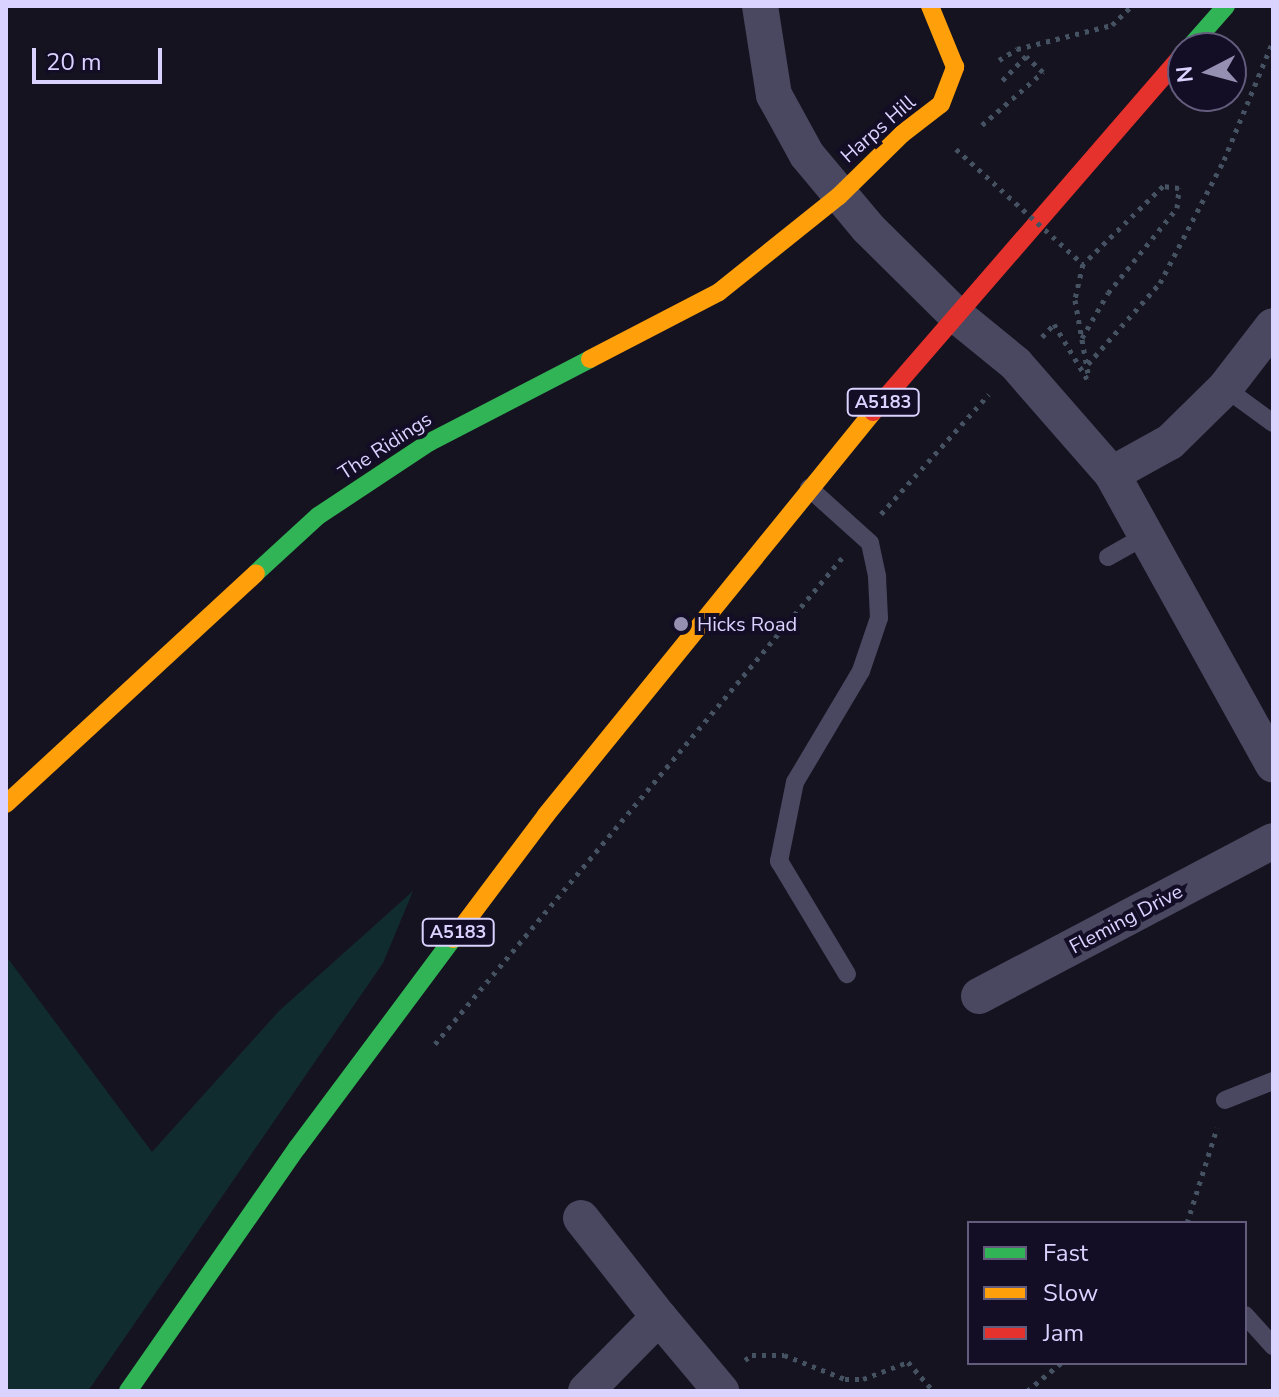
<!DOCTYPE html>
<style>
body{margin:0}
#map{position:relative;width:1279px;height:1397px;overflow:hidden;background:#161320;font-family:"Nunito Sans",sans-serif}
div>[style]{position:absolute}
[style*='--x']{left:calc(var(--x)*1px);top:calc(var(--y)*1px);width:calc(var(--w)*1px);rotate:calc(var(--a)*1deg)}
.green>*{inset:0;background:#112c2f}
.path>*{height:5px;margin-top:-2.5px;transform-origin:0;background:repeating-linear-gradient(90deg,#455262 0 4px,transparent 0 10px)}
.lane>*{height:18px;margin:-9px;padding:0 9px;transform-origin:9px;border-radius:9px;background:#4a4861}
.street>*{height:36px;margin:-18px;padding:0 18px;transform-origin:18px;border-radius:18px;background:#4a4861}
.fast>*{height:18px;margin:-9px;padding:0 9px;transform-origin:9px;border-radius:9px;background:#30b455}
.slow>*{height:18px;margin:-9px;padding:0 9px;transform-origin:9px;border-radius:9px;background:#ff9f0a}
.jam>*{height:18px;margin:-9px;padding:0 9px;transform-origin:9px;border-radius:9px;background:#e5322d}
.path-bridge>*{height:5px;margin-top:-2.5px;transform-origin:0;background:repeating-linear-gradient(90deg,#455262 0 4px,transparent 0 10px)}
.dots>*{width:22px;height:22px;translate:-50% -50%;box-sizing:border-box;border:4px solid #130d26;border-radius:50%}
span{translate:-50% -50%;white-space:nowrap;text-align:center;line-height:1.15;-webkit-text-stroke:8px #130d26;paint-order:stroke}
.shield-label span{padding:2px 6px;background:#130d26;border:2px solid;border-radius:6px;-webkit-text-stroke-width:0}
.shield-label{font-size:18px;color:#dad3ff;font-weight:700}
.street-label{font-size:20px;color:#dad3ff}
.poi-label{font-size:20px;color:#dad3ff}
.left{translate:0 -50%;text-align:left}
.frame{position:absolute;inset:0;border:8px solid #dad3ff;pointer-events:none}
.legend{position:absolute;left:967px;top:1221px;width:280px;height:144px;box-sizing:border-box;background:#130d26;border:2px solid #635c7d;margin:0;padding:10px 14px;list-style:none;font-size:24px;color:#dad3ff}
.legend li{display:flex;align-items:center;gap:16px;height:40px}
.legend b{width:40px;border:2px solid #635c7d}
.north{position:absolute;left:1167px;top:32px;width:80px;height:80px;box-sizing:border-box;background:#130d26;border:2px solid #635c7d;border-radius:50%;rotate:264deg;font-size:22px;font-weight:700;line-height:32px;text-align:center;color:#dad3ff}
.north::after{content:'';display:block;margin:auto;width:28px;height:36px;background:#9590b1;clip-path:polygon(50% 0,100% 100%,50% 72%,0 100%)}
.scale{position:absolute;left:32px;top:48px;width:130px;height:36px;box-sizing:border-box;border:4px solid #dad3ff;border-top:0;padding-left:10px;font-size:24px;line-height:28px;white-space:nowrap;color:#dad3ff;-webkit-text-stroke:6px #130d26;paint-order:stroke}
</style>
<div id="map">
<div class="green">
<div style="clip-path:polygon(413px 891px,383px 963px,88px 1391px,6px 1391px,6px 956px,152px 1152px,279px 1011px)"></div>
</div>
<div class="path">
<div style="--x:999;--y:60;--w:21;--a:-31"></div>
<div style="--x:1017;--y:49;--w:98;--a:-14.2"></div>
<div style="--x:1112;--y:25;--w:28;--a:-44"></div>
<div style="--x:982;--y:125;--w:81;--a:-41"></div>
<div style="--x:1043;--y:72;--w:23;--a:-137"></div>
<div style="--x:1026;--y:56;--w:39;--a:134"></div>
<div style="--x:1042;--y:337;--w:18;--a:-47"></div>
<div style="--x:1054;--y:324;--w:68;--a:58.9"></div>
<div style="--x:1082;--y:338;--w:52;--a:-60"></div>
<div style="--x:1108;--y:293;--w:109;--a:-50.9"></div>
<div style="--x:1177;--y:208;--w:20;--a:-84"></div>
<div style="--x:1179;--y:188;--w:16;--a:-173"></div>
<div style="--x:1163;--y:186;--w:112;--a:135.7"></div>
<div style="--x:1083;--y:264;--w:37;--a:103"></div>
<div style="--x:1075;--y:300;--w:80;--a:80"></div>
<div style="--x:1088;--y:364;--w:108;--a:-48.4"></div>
<div style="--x:1160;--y:283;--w:139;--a:-62.5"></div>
<div style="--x:1224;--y:160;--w:129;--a:-67.6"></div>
<div style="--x:881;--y:514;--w:161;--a:-48"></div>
<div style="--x:435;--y:1044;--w:634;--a:-50.06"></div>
<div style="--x:1187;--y:1223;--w:100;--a:-72.5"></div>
<div style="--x:745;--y:1360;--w:9;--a:-36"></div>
<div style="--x:752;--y:1355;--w:32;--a:0"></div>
<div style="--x:784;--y:1355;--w:66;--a:21.5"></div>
<div style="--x:845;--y:1379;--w:18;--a:0"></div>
<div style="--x:863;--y:1379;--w:48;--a:-20.7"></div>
<div style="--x:908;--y:1362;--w:38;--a:49"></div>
<div style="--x:1027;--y:1391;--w:44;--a:-39.5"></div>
</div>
<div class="lane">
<div style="--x:1225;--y:388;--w:59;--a:36.1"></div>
<div style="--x:809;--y:488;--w:82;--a:42"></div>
<div style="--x:870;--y:543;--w:35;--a:78"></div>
<div style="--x:877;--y:577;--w:41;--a:87.2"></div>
<div style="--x:879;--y:618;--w:56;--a:108.8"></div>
<div style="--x:861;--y:671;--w:129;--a:120.7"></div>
<div style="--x:795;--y:782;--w:81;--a:101.4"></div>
<div style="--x:779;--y:861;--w:132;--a:59"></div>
<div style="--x:1108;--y:557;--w:45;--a:-29.4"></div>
<div style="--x:1225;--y:1100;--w:52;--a:-21.6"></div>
<div style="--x:1245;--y:1315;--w:42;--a:47.9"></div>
</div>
<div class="street">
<div style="--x:760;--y:6;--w:90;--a:81.1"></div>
<div style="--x:774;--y:95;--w:68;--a:61.2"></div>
<div style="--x:807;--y:155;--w:95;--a:50.1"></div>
<div style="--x:868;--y:228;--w:124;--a:44.7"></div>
<div style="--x:956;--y:315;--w:77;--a:39.2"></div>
<div style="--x:1016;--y:364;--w:146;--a:48.9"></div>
<div style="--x:1112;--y:474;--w:332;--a:61"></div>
<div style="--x:1112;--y:474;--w:66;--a:-28.9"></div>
<div style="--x:1170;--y:442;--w:77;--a:-44.5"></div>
<div style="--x:1225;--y:388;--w:78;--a:-52.3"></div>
<div style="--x:979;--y:996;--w:332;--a:-27.8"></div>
<div style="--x:581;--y:1218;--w:126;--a:51.8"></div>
<div style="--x:586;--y:1391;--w:104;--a:-45.4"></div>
<div style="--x:659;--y:1317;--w:97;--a:50"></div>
</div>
<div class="fast">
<div style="--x:1189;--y:48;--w:56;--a:-48.6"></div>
<div style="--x:256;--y:573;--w:84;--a:-42.6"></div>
<div style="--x:318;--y:516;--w:134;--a:-33.5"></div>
<div style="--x:430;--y:442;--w:180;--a:-27.4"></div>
<div style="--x:128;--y:1391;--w:296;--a:-55.2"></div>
<div style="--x:297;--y:1148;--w:261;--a:-53.3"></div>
</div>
<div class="slow">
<div style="--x:590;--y:359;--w:145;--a:-27.4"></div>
<div style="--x:719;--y:292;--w:154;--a:-38.7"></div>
<div style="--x:839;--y:196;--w:88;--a:-44.5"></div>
<div style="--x:902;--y:134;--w:49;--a:-37.6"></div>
<div style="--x:941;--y:104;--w:40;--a:-69"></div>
<div style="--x:955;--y:67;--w:66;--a:-112.3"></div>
<div style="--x:6;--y:804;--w:340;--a:-42.7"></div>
<div style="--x:453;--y:939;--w:155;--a:-53.1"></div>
<div style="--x:546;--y:815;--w:519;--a:-50.94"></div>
</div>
<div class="jam">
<div style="--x:873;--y:412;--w:474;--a:-49.1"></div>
</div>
<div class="path-bridge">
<div style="--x:956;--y:149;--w:171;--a:42.2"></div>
</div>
<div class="dots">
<div style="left:681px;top:624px;background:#9590b1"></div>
</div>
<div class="shield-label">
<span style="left:883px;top:402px">A5183</span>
<span style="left:458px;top:932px">A5183</span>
</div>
<div class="street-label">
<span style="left:878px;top:129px;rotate:-41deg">Harps Hill</span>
<span style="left:385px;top:446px;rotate:-33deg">The Ridings</span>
<span style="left:1126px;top:919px;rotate:-28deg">Fleming Drive</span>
</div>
<div class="poi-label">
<span class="left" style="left:697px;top:624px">Hicks Road</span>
</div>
<div class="frame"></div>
<ul class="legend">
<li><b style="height:10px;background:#30b455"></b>Fast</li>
<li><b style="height:10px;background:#ff9f0a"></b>Slow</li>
<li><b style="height:10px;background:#e5322d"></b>Jam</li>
</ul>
<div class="north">N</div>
<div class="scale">20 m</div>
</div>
